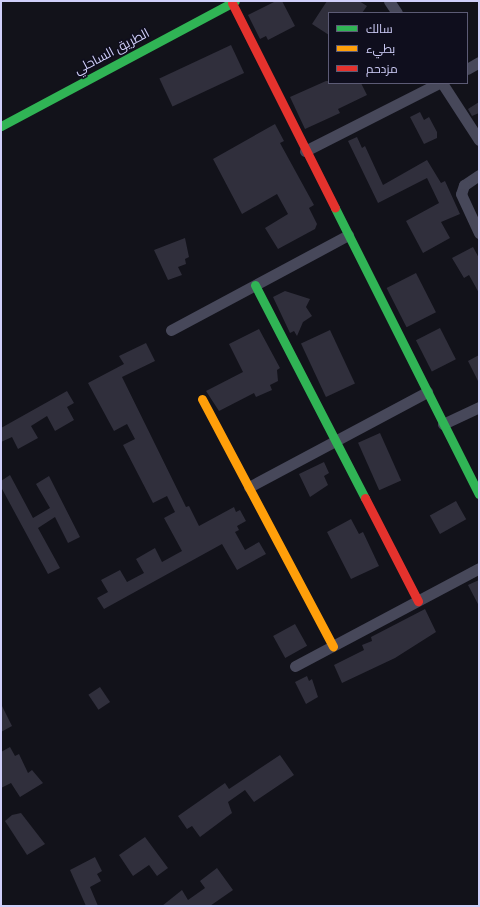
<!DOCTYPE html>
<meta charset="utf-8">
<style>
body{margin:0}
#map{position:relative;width:480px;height:907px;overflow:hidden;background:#12121a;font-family:Karla,Cairo,sans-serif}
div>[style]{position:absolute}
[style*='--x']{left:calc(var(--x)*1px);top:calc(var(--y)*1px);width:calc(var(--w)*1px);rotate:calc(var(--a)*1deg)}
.building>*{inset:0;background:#302f3c;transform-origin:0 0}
.street>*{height:11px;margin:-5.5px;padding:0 5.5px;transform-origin:5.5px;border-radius:5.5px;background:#47485a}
.fast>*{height:9px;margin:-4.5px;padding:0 4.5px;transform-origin:4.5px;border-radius:4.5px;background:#30b455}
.slow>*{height:9px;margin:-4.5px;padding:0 4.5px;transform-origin:4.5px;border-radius:4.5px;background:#ff9f0a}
.jam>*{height:9px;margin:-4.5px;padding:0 4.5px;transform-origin:4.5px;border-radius:4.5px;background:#e5322d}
span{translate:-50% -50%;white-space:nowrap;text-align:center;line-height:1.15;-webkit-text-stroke:3px #0f0e1d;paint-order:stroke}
.street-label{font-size:13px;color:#d0cffa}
.frame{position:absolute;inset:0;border:2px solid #d0cffa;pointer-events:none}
.legend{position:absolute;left:328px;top:12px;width:140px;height:72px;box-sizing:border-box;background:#0f0e1d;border:1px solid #5c5b75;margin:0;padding:5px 7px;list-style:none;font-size:12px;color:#d0cffa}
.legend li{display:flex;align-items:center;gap:8px;height:20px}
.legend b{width:20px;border:1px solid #5c5b75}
</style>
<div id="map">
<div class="building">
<div style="clip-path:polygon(276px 1px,282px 1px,295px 26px,268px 40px,266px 36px,260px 39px,248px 15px)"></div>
<div style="clip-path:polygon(327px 1px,359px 1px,367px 6px,362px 13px,329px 13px,329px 35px,312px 24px)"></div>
<div style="left:231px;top:45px;width:31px;height:79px;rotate:65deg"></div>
<div style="clip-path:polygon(326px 81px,361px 83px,367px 95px,338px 109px,340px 113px,305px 129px,290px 97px)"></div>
<div style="clip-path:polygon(479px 102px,479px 113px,472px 116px,468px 109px)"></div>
<div style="clip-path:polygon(420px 112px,424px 120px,429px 117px,437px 132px,437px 138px,424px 144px,410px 117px)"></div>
<div style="clip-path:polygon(275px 124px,284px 141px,280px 143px,314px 205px,309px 208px,317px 224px,315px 229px,278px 249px,265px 228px,288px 214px,277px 194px,242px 214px,213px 159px)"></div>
<div style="clip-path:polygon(357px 137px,362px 148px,365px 146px,383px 185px,427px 160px,441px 183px,445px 181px,460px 214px,441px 222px,450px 238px,423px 253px,406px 221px,439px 203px,427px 178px,378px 203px,348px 141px)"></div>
<div style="clip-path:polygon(185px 238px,189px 257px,185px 259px,186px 264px,178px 267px,182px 275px,168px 280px,154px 250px)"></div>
<div style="clip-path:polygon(473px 247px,479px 258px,479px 293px,469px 275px,464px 278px,452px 258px)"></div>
<div style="left:416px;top:273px;width:44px;height:33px;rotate:63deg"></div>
<div style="clip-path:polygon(285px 291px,310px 299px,306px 307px,312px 316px,303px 322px,297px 336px,294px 331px,290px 333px,273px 297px)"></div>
<div style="left:440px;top:328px;width:35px;height:27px;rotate:63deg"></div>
<div style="clip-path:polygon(259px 329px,280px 368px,277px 370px,278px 381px,270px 385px,272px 390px,256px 397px,254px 393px,219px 411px,206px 391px,243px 372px,229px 344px)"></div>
<div style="left:330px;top:330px;width:59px;height:32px;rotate:65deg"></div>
<div style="clip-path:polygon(146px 343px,155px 361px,122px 377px,186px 507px,189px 506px,199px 526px,234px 507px,236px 512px,240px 510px,246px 521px,237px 526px,239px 530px,235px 532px,245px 550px,259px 542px,266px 554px,237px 570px,222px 544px,104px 609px,97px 598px,108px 592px,101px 580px,120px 570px,127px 582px,144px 573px,136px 559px,155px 548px,162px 562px,182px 551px,164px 518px,175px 512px,167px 496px,153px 503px,123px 445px,135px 439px,127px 424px,114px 431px,88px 383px,124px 364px,119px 356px)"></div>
<div style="clip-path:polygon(479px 355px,479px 383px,468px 361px)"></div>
<div style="clip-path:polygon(67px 391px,74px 403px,67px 407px,74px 420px,55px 431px,47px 416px,31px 426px,38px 438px,18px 449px,12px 437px,1px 442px,1px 428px)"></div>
<div style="left:380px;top:433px;width:52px;height:24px;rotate:66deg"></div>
<div style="clip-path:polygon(324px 462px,329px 473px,324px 476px,328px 485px,310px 497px,299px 474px)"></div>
<div style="clip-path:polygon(10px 475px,33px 518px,50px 508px,36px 484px,49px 476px,80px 537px,68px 543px,55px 517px,38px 528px,60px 568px,48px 574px,1px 487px,1px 481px)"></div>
<div style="left:456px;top:501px;width:21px;height:30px;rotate:61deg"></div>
<div style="clip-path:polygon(351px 519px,359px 534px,363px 532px,379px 566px,351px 579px,327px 532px)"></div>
<div style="clip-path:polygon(479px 580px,479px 606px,468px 585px)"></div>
<div style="clip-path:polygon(425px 609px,436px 632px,395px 658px,342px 683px,334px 665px,364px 650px,362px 645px,372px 641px,371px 637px)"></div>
<div style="left:295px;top:624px;width:25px;height:25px;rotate:61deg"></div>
<div style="clip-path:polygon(307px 676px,309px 681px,312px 679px,318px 697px,306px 704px,295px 682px)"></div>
<div style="left:100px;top:687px;width:18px;height:14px;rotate:56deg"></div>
<div style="clip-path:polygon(1px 704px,12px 726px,1px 732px)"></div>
<div style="clip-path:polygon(10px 747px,15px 756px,19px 754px,28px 773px,32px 770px,43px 783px,20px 797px,11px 783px,1px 788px,1px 752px)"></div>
<div style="clip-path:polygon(280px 755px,294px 775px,254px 802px,245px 790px,228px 802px,232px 813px,200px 837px,192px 826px,187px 829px,178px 816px,225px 783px,229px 789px)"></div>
<div style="clip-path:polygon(21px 813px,45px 844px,27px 855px,5px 821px,12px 815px)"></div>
<div style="clip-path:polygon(145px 837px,168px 868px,157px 876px,149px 865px,133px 876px,119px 855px)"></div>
<div style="clip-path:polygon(95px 857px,102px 871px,97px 874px,101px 881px,90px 887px,98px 906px,86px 906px,70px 870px)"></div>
<div style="clip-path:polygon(217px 868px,233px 890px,210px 906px,162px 906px,182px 890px,188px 900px,205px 888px,200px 881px)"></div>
</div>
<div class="street">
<div style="--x:389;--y:1;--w:14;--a:56"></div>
<div style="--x:467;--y:69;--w:14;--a:-30"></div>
<div style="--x:442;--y:83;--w:68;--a:57"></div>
<div style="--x:305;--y:151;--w:150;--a:-26.9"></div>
<div style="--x:479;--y:175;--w:18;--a:146"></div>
<div style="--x:464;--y:185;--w:9;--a:108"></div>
<div style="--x:461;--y:194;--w:43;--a:65.2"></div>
<div style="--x:171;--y:330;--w:201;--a:-28.2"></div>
<div style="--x:443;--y:424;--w:40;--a:-25"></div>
<div style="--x:249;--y:487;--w:202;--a:-28.1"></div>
<div style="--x:295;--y:666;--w:208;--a:-28"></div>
</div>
<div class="fast">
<div style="--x:1;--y:126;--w:265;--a:-28.1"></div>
<div style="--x:335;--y:208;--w:320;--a:63.3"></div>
<div style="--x:255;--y:285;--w:240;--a:62.7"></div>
</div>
<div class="slow">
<div style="--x:202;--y:399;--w:280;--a:62.1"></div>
</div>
<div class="jam">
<div style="--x:232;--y:3;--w:229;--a:63.3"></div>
<div style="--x:365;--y:498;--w:116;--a:62.8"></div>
</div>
<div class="street-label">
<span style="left:112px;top:52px;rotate:-28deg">الطريق الساحلي</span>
</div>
<div class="frame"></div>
<ul class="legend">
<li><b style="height:5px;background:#30b455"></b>سالك</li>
<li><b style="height:5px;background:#ff9f0a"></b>بطيء</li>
<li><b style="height:5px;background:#e5322d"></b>مزدحم</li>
</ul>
</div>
